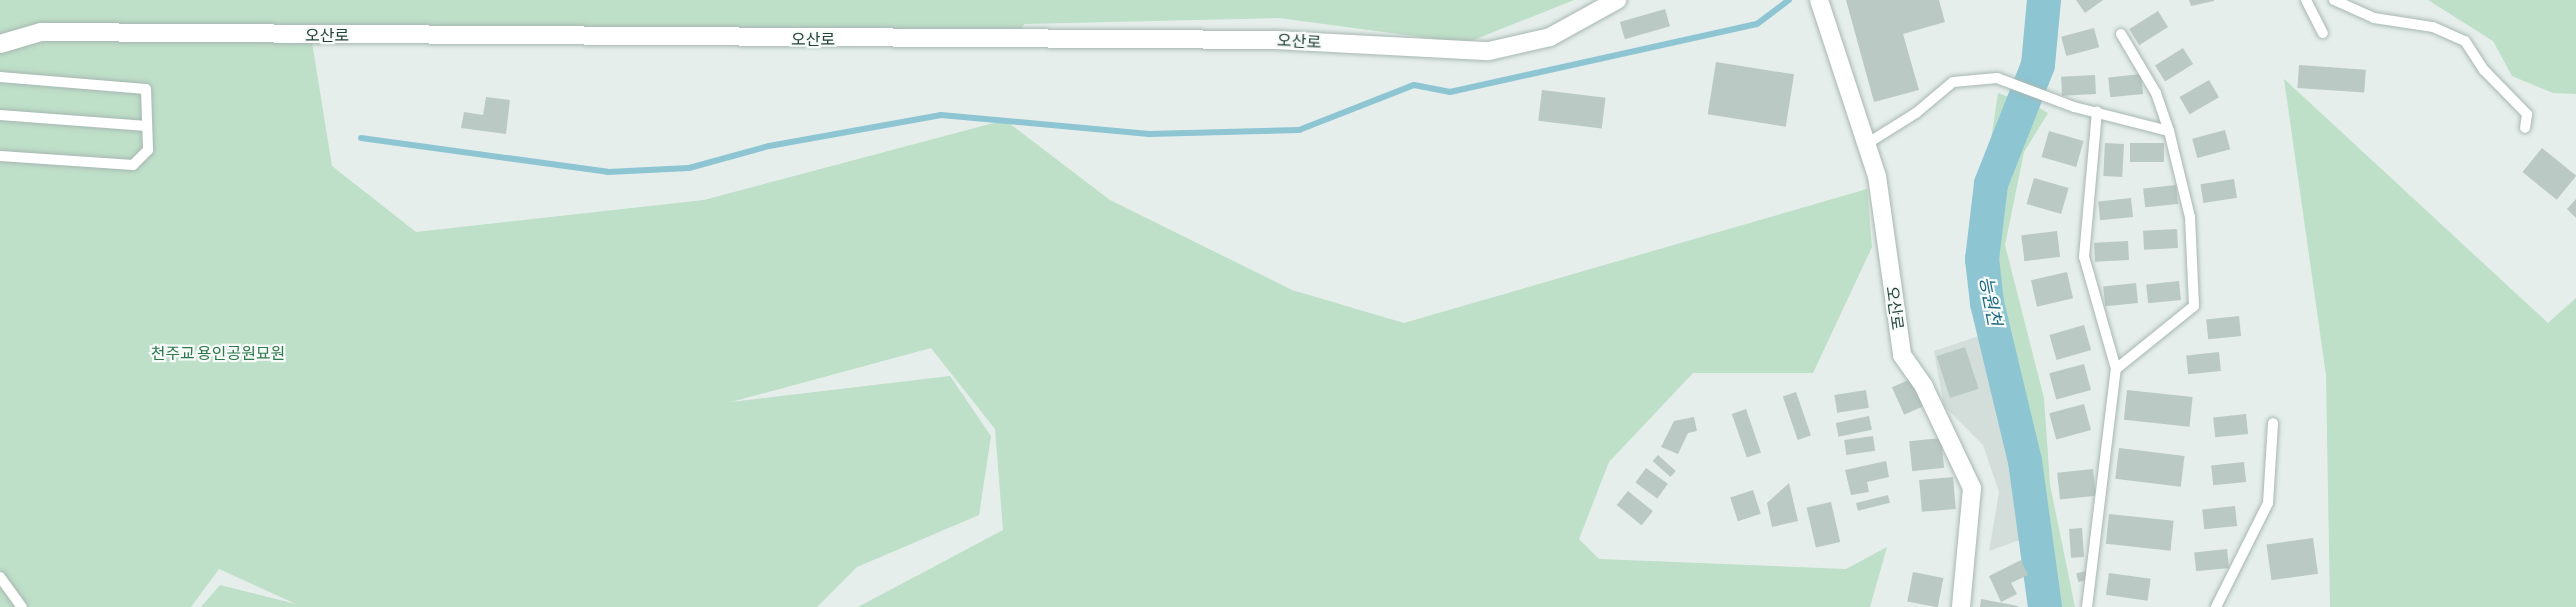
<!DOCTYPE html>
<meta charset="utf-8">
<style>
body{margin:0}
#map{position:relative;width:2576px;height:607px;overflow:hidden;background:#e5eeeb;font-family:"Asap Condensed","Noto Sans KR",sans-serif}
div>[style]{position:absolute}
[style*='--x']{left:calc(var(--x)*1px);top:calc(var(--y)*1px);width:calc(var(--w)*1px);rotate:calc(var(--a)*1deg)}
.built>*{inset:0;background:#d3deda}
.green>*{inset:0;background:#bedfc8}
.stream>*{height:6px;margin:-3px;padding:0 3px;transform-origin:3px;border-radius:3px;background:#8dc5d3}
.river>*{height:34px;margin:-17px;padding:0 17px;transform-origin:17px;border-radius:17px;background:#8dc5d3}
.building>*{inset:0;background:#bac9c4;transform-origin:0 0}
.roads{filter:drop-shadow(0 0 2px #a7b7b2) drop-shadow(0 0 2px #a7b7b2)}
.service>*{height:10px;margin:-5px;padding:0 5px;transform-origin:5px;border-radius:5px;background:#fff}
.minor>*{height:18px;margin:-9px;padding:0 9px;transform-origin:9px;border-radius:9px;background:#fff}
.tertiary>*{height:18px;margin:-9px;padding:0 9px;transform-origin:9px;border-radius:9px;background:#fff}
span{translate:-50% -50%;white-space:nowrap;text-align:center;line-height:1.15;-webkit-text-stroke:4.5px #f6faf8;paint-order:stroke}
.street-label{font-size:16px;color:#24413a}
.park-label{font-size:16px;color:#2d784d}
.water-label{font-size:18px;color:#1c697e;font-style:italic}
</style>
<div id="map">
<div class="built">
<div style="clip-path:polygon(1982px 335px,2028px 537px,1989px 551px,1999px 492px,1983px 445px,1944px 406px,1934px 351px)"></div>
</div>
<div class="green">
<div style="clip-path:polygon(0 0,1574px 0,1466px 43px,1279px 18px,1024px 24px,1016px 40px,311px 36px,332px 166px,416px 232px,704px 200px,1005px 120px,1110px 200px,1292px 290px,1404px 323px,1867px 189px,1872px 247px,1813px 373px,1693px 373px,1609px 462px,1579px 539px,1599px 559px,1846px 569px,1887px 547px,1870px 607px,858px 607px,1003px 530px,995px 429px,931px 348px,731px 402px,950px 376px,991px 436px,979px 515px,857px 567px,817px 607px,201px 607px,220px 585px,296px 604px,219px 569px,191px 607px,0 607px)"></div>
<div style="clip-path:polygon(2028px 0,2042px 0,2036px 65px,2029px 80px,2018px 74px,2029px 48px)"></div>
<div style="clip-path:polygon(2045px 0,2052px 0,2043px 85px,2034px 81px)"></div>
<div style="clip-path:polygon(2428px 0,2576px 0,2576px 94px,2553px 93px,2512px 76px,2493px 41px)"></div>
<div style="clip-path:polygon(2284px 79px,2548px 323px,2576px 298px,2576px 607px,2330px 607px,2326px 375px)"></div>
<div style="clip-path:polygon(1998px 93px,2020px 101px,1989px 181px,1979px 261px,1984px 306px,2024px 462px,2043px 577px,2043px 607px,2020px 450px,1985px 330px,1974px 253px)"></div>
<div style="clip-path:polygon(2026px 100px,2048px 113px,2024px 152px,2005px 245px,2044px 398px,2050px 485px,2075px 607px,2049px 607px,2049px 568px,1985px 256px,1995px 187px)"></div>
</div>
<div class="stream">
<div style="--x:361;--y:138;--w:249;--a:7.8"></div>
<div style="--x:608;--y:172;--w:81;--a:-2.8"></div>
<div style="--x:689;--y:168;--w:83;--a:-15.4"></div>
<div style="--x:769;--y:146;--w:175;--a:-10.2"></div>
<div style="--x:941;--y:115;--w:209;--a:5.2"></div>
<div style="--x:1149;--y:134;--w:150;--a:-1.5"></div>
<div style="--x:1299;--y:130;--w:123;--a:-21.4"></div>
<div style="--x:1414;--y:85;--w:37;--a:11"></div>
<div style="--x:1450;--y:92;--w:314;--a:-12.5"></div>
<div style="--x:1757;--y:24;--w:40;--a:-37"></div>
</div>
<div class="river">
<div style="--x:2044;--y:0;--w:65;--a:95.3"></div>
<div style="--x:2038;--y:65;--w:128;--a:111.6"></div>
<div style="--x:1991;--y:184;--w:76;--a:96.8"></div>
<div style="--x:1982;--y:259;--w:44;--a:83.5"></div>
<div style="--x:1987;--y:303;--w:163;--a:76.5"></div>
<div style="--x:2025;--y:461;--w:147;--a:82.2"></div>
</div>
<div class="building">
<div style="clip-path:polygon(1846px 0,1939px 0,1945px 22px,1903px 34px,1919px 90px,1874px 102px)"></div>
<div style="clip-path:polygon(2076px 0,2103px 0,2085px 13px)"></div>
<div style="clip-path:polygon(2189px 0,2214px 0,2214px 1px,2191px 6px)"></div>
<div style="left:1665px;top:9px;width:18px;height:47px;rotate:74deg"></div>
<div style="left:2158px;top:11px;width:19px;height:34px;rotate:58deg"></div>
<div style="left:2094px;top:28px;width:20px;height:34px;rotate:75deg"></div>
<div style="left:2183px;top:48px;width:19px;height:33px;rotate:58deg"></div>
<div style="left:1716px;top:62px;width:79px;height:53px;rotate:9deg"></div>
<div style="left:2299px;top:65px;width:67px;height:23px;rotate:4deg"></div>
<div style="left:2141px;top:74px;width:20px;height:33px;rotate:84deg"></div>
<div style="left:2095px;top:75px;width:19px;height:34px;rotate:87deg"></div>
<div style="left:2209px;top:80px;width:20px;height:34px;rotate:60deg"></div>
<div style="left:1542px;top:90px;width:64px;height:31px;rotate:7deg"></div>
<div style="clip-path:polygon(486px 97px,510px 100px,506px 134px,461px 128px,464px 112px,483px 115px)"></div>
<div style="left:2225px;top:130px;width:20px;height:34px;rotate:75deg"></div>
<div style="left:2049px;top:131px;width:36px;height:27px;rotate:16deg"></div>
<div style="left:2105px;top:143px;width:19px;height:33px;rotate:3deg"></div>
<div style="left:2164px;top:143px;width:19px;height:34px;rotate:90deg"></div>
<div style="left:2542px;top:148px;width:44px;height:31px;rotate:39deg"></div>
<div style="left:2034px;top:178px;width:36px;height:27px;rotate:16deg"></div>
<div style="left:2234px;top:179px;width:19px;height:34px;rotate:81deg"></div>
<div style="left:2176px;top:185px;width:19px;height:33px;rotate:84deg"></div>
<div style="left:2131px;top:198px;width:19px;height:33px;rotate:84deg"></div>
<div style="clip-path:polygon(2576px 199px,2576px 218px,2567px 209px)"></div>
<div style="left:2177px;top:229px;width:19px;height:34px;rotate:87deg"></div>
<div style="left:2057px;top:231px;width:26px;height:36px;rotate:83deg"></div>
<div style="left:2128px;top:241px;width:19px;height:34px;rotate:87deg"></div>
<div style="left:2067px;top:272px;width:27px;height:37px;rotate:77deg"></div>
<div style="left:2179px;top:281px;width:19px;height:33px;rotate:84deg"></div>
<div style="left:2136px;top:283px;width:20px;height:33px;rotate:84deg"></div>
<div style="left:2239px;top:316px;width:20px;height:33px;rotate:84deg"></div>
<div style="left:2084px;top:325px;width:26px;height:36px;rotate:74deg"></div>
<div style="left:1965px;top:347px;width:44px;height:30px;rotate:72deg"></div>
<div style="left:2219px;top:352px;width:19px;height:33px;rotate:84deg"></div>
<div style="left:2084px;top:364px;width:27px;height:36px;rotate:75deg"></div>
<div style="left:1913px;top:378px;width:30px;height:23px;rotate:66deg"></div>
<div style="left:1866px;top:390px;width:18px;height:32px;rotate:81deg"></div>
<div style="left:2127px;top:390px;width:66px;height:30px;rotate:6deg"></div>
<div style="left:1796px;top:392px;width:46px;height:14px;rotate:71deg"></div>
<div style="left:2084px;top:404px;width:27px;height:36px;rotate:75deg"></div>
<div style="left:1746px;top:409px;width:46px;height:15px;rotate:71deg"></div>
<div style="left:2246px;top:414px;width:20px;height:33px;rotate:84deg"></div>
<div style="left:1869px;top:416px;width:14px;height:34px;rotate:78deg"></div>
<div style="clip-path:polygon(1694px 417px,1697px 431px,1688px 433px,1678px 454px,1661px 447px,1674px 421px)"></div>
<div style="left:1873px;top:436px;width:15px;height:29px;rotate:82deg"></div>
<div style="left:1941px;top:438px;width:30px;height:32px;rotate:84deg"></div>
<div style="left:2119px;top:448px;width:66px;height:31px;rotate:7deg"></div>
<div style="left:1658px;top:455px;width:24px;height:8px;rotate:42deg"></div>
<div style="clip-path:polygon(1886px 461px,1889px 477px,1867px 482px,1869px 492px,1851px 495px,1845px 470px)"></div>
<div style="left:2244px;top:462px;width:20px;height:33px;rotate:84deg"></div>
<div style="left:1646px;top:468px;width:27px;height:18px;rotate:36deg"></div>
<div style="left:2093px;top:469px;width:27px;height:36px;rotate:84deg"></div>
<div style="left:1953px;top:477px;width:32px;height:34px;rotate:85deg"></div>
<div style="clip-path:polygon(1789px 483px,1798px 521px,1772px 527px,1767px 503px)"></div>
<div style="left:1753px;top:490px;width:25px;height:24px;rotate:72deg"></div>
<div style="left:1628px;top:491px;width:32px;height:18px;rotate:39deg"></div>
<div style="left:1888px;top:495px;width:8px;height:33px;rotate:76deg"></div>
<div style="left:1831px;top:502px;width:41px;height:25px;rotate:77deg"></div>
<div style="left:2235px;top:506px;width:20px;height:33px;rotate:84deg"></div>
<div style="left:2109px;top:514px;width:65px;height:30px;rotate:6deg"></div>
<div style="left:2082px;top:528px;width:29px;height:13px;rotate:86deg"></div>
<div style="left:2313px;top:538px;width:36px;height:47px;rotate:82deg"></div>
<div style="left:2227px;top:549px;width:19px;height:33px;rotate:84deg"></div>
<div style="clip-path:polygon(2021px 560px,2028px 575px,2011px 583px,2017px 594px,2001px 602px,1989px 576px)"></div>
<div style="left:2086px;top:571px;width:9px;height:10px;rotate:77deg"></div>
<div style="left:1913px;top:572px;width:31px;height:30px;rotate:11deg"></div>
<div style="left:2109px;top:573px;width:42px;height:22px;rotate:8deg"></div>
<div style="clip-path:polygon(1981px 599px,2018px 606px,2018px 607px,1980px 607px)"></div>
</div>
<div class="roads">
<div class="service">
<div style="--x:2306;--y:0;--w:37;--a:63"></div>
<div style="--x:2334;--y:0;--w:44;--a:24.2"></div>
<div style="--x:2374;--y:18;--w:60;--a:8.7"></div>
<div style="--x:2433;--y:27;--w:35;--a:24"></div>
<div style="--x:2465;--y:41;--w:35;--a:57"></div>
<div style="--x:2484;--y:70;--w:62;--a:45.7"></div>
<div style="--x:2527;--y:114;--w:14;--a:98"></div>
<div style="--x:2121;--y:34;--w:69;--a:59.3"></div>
<div style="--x:2156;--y:93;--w:40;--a:71.1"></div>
<div style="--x:0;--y:77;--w:146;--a:4.7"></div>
<div style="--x:146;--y:89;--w:61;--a:88.1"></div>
<div style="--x:148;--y:150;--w:21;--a:135"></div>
<div style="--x:133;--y:165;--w:133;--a:-176.1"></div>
<div style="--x:0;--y:115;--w:147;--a:4.3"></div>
<div style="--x:1868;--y:143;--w:57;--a:-32"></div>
<div style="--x:1916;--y:113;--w:48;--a:-40"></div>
<div style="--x:1953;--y:82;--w:44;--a:-5.2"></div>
<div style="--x:1997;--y:78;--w:82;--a:20.6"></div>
<div style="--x:2074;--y:107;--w:98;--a:14.2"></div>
<div style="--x:2169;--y:131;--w:89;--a:76.3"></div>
<div style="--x:2190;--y:217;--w:89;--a:87.4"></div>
<div style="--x:2194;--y:306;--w:100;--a:141.1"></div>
<div style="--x:0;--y:577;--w:37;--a:54"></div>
<div style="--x:2087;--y:607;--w:240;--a:-83.1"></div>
<div style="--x:2116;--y:369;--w:116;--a:-105.9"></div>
<div style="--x:2084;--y:257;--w:146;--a:-84.9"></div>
<div style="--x:2216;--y:607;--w:116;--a:-63.4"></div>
<div style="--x:2268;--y:503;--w:80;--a:-86.4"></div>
</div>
<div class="minor">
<div style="--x:1819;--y:0;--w:185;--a:71.8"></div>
<div style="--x:1877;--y:176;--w:181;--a:82"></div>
<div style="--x:1902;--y:355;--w:39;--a:55"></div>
<div style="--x:1924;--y:387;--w:112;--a:64.6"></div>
<div style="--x:1972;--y:488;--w:120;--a:95.3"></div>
</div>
<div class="tertiary">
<div style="--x:0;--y:44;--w:43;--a:-16.3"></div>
<div style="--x:41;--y:32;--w:1235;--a:0.37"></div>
<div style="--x:1276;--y:40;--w:213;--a:3"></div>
<div style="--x:1489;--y:51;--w:63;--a:-12.9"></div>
<div style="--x:1550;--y:37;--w:77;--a:-28.9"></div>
</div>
</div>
<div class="street-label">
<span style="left:327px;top:35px">오산로</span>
<span style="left:813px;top:39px">오산로</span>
<span style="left:1299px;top:41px;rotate:3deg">오산로</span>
<span style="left:1895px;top:308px;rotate:82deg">오산로</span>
</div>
<div class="park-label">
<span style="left:218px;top:353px">천주교 용인공원묘원</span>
</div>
<div class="water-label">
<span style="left:1990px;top:301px;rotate:79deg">능원천</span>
</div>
</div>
